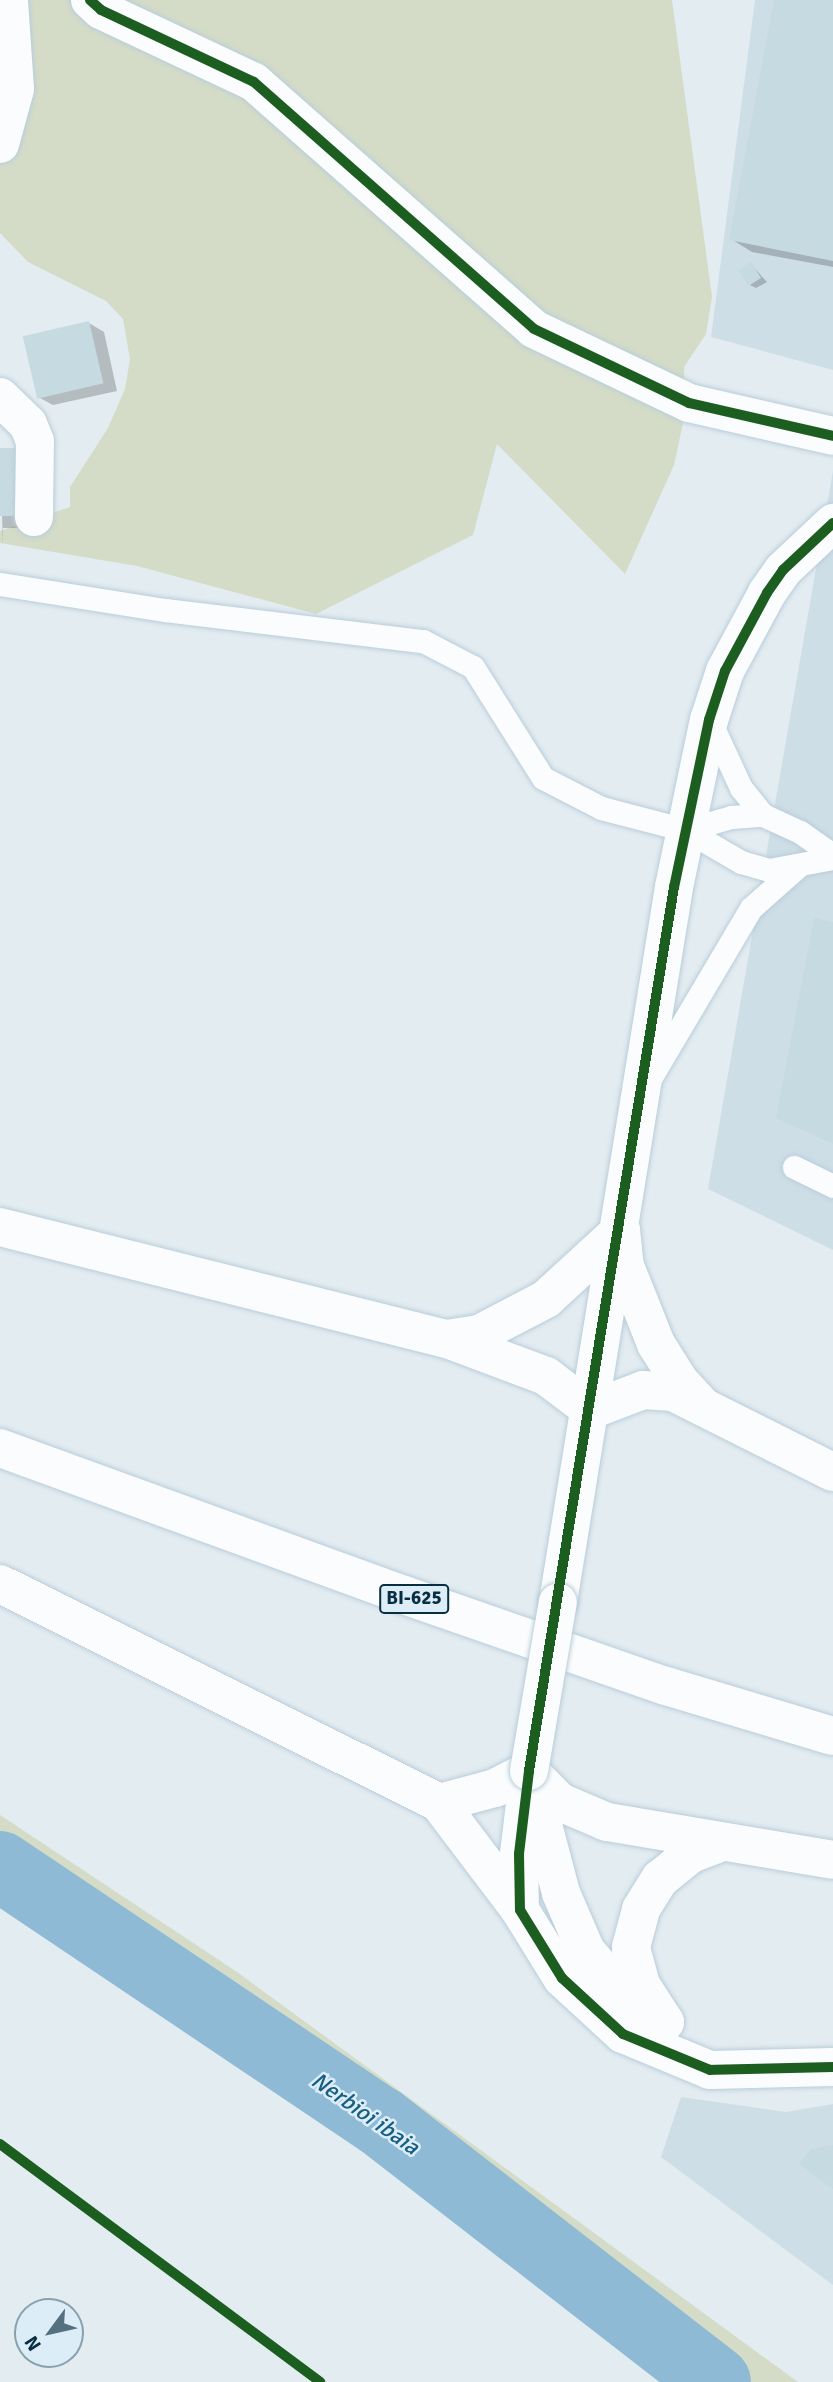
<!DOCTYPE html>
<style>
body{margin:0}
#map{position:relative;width:833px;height:2382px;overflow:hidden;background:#e3ecf1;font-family:Signika,sans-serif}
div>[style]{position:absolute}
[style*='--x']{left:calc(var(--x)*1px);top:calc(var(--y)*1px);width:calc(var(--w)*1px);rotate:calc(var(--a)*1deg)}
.built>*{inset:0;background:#cedee6}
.green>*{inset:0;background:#d4dcc7}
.shadow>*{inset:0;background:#0003}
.river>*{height:70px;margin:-35px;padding:0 35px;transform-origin:35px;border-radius:35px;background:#8ebad5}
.building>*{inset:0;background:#c6dae1;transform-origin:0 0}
.roads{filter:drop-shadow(0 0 2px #b9cdda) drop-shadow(0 0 2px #b9cdda)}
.lane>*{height:23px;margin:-11.5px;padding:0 11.5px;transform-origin:11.5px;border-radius:11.5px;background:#fbfcfd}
.street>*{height:38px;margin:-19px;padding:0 19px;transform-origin:19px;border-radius:19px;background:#fbfcfd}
.secondary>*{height:38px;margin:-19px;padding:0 19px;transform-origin:19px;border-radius:19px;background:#fbfcfd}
.primary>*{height:38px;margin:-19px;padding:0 19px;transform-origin:19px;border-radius:19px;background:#fbfcfd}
.bridges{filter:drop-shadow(0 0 2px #b9cdda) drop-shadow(0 0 2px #b9cdda)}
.secondary-bridge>*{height:38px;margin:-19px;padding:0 19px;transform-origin:19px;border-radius:19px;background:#fbfcfd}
.cycleway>*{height:10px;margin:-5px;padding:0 5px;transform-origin:5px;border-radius:5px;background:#1b5e20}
span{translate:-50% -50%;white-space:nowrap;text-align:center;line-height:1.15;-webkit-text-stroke:5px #ddedf7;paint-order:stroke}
.shield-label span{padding:2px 5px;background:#ddedf7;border:2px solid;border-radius:5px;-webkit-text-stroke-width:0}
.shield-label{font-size:19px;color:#082e41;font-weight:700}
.water-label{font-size:23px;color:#165e82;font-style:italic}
.north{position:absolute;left:14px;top:2298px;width:70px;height:70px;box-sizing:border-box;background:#ddedf7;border:2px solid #88a1ae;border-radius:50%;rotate:237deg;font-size:19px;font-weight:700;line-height:28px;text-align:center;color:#082e41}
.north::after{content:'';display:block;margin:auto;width:24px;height:32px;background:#55707f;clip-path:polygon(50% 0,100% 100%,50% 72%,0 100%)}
</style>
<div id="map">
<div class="built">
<div style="clip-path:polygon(755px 0,833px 0,833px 370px,711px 337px)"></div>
<div style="clip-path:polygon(833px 471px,833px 1250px,708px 1189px)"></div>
<div style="clip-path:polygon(681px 2097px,786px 2112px,833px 2104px,833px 2285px,661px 2157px)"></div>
</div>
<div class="green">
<div style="clip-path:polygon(0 0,672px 0,712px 297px,706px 334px,684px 367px,686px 409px,674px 465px,625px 574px,497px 444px,473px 535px,316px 614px,137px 566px,0 543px,0 531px,70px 507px,70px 487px,108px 428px,125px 389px,130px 359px,123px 319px,106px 301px,28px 262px,0 233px)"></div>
<div style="clip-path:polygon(0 1815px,237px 1972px,798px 2382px,694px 2382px,374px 2135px,0 1889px)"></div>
</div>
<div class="shadow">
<div style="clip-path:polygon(776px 0,833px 0,833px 267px,752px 252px,731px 239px)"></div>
<div style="clip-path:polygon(751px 264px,767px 282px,756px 288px,748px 284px)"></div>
<div style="clip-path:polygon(89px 323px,104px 332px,117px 391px,53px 405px,38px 397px)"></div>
<div style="clip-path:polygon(0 449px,40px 528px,3px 528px,3px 546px)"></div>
</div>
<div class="river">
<div style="--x:0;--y:1866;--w:458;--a:33.9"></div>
<div style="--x:380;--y:2121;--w:425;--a:37.8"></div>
</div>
<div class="building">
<div style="clip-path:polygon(774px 0,833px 0,833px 261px,729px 240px)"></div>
<div style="left:751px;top:262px;width:19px;height:15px;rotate:58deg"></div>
<div style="left:89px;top:321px;width:64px;height:68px;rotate:77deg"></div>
<div style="left:0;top:448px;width:19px;height:68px"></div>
<div style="clip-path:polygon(814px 918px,833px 922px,833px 1144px,776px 1118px)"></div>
<div style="clip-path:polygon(833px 2145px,833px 2189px,799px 2164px,811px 2149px)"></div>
</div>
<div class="roads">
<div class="lane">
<div style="--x:0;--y:584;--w:167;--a:9"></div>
<div style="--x:165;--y:610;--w:260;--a:6.9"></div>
<div style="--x:423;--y:641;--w:56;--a:27.5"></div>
<div style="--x:473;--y:667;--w:131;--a:57.8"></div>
<div style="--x:543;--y:778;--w:65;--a:27.3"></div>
<div style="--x:601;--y:808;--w:88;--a:14.5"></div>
<div style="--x:686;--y:830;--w:64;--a:30.2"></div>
<div style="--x:741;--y:862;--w:29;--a:16"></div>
<div style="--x:769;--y:870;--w:65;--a:-10.6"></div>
<div style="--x:710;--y:721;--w:74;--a:65.2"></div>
<div style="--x:741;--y:788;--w:35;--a:51"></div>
<div style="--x:763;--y:815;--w:41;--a:24.7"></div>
<div style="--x:800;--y:832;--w:40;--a:34.9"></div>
<div style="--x:686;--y:830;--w:47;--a:-16.1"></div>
<div style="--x:731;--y:817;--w:32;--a:-4"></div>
<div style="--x:651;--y:1077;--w:196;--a:-59.4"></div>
<div style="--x:751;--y:908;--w:60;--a:-41.6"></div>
<div style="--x:794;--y:1167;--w:43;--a:26"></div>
</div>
<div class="street">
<div style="--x:90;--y:0;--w:15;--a:42"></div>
<div style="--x:101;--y:10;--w:169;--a:25.2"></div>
<div style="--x:254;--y:82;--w:373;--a:41.4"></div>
<div style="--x:534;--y:329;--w:172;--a:25.5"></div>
<div style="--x:689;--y:403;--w:148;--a:12.9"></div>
<div style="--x:0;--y:144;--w:57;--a:-74.7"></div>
<div style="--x:15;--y:89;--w:89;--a:-93.9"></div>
<div style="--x:0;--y:397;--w:39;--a:44"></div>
<div style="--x:28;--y:424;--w:18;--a:68"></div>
<div style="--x:35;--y:441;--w:76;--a:90.8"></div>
<div style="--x:529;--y:1771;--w:84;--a:96.9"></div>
<div style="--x:519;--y:1854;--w:56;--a:89"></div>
<div style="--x:520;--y:1910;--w:80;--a:58.3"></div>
<div style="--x:562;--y:1978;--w:83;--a:42.6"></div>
<div style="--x:623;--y:2034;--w:94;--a:22.5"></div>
<div style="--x:710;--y:2070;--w:123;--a:-1.4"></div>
<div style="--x:535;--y:1794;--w:102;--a:75.3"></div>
<div style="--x:561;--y:1893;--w:63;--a:66.7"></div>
<div style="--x:586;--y:1951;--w:49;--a:49.1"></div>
<div style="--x:618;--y:1988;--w:58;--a:35.9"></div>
</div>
<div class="secondary">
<div style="--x:558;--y:1602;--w:724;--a:-80.78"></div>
<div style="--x:674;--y:887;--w:171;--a:-78.2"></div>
<div style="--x:709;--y:720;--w:52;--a:-71.9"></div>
<div style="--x:725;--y:671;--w:89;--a:-61.7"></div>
<div style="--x:767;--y:593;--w:28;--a:-55"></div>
<div style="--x:783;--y:570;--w:69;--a:-43.2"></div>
</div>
<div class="primary">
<div style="--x:0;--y:1227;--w:461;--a:14.1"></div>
<div style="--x:447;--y:1339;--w:106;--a:20.5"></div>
<div style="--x:546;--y:1376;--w:56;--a:37.1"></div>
<div style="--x:591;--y:1410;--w:56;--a:-21"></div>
<div style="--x:643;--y:1390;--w:30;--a:4"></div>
<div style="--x:673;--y:1392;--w:179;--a:26.6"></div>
<div style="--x:621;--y:1230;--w:36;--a:84"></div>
<div style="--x:625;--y:1266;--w:84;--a:68.3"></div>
<div style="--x:656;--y:1344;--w:45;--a:57.7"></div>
<div style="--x:680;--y:1382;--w:33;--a:47"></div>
<div style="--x:447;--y:1339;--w:32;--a:-9"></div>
<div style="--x:479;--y:1334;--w:76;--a:-27.6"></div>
<div style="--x:546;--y:1299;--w:102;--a:-42.6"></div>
<div style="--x:0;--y:1448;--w:430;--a:20"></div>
<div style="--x:404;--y:1595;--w:277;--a:19.2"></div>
<div style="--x:666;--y:1686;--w:174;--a:16.7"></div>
<div style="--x:0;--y:1584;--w:491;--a:26.5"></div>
<div style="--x:439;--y:1803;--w:134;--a:52.9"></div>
<div style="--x:439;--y:1803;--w:58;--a:-15"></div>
<div style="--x:495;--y:1788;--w:38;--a:-27"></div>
<div style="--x:529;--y:1771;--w:44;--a:45"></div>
<div style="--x:560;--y:1802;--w:51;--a:23.1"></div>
<div style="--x:607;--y:1822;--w:229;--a:9.5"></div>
<div style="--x:665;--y:2022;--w:44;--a:-123"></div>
<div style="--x:641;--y:1985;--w:39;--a:-105"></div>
<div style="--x:631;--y:1947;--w:39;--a:-75"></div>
<div style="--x:641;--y:1909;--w:36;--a:-58"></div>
<div style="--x:660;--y:1879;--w:40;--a:-39"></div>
<div style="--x:691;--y:1854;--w:30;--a:-21"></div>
</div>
</div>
<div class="bridges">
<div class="secondary-bridge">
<div style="--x:529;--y:1771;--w:171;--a:-80.3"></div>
</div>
</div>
<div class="cycleway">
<div style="--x:90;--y:0;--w:15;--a:42"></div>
<div style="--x:101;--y:10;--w:169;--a:25.2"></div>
<div style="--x:254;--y:82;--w:373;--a:41.4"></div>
<div style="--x:534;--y:329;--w:172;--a:25.5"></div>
<div style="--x:689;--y:403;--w:148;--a:12.9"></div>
<div style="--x:833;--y:523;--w:69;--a:136.8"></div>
<div style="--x:783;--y:570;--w:28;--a:125"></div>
<div style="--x:767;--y:593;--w:89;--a:118.3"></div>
<div style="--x:725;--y:671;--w:52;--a:108.1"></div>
<div style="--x:709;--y:720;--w:171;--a:101.8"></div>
<div style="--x:674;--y:887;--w:896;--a:99.32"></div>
<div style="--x:529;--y:1771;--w:84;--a:96.9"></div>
<div style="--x:519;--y:1854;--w:56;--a:89"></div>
<div style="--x:520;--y:1910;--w:80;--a:58.3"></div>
<div style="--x:562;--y:1978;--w:83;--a:42.6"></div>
<div style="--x:623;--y:2034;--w:94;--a:22.5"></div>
<div style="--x:710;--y:2070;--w:123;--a:-1.4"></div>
<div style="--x:0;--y:2144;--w:399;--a:36.6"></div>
</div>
<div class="shield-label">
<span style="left:414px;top:1599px">BI-625</span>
</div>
<div class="water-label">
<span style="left:365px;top:2114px;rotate:35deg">Nerbioi ibaia</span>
</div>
<div class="north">N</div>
</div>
